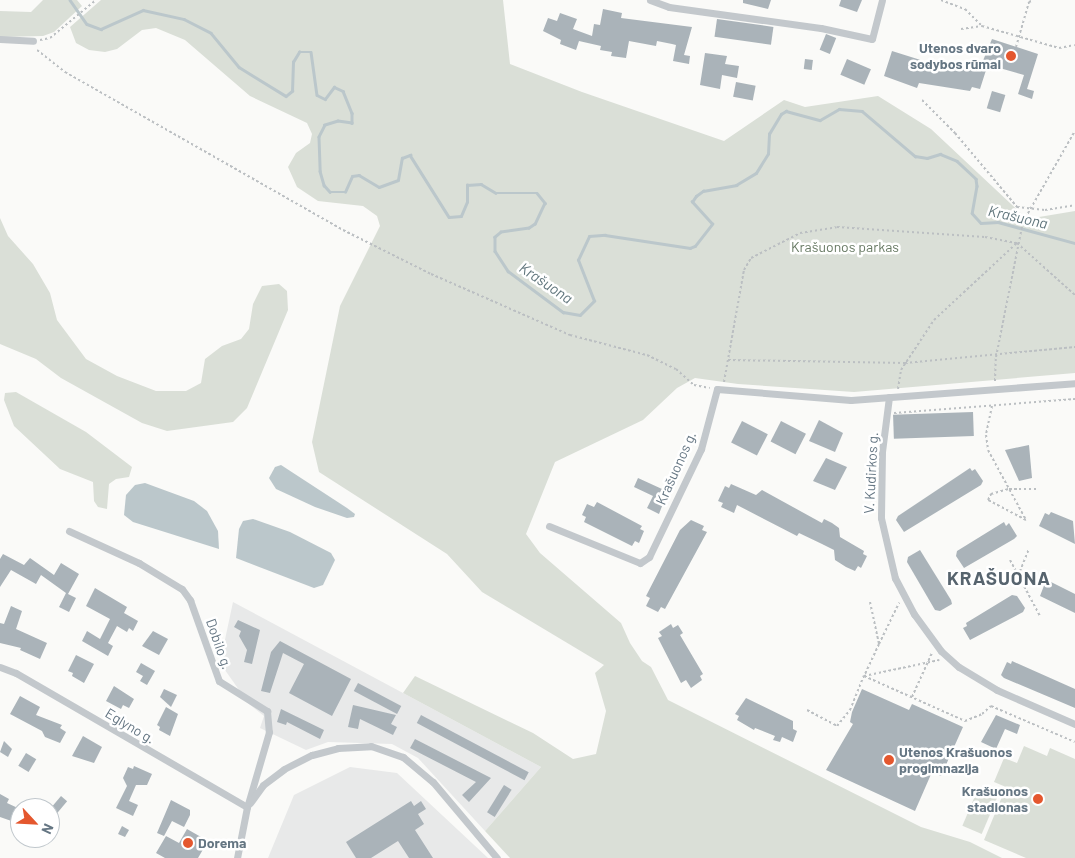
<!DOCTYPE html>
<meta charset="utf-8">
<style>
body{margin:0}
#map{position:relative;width:1075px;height:858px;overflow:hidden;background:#fafaf8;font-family:Barlow,sans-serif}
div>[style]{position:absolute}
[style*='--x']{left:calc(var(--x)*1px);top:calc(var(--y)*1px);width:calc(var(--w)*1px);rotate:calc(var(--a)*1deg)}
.built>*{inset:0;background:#e8e9e9}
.green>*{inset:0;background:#dadfd7;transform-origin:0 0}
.water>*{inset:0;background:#bbc7cb}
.stream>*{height:2.5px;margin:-1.25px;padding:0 1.25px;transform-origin:1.25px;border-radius:1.25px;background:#bbc7cb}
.building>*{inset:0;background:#aab3b9;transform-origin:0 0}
.path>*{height:2px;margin-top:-1px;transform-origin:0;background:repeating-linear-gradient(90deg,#bbbfc2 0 2.5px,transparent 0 5px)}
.minor>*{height:7px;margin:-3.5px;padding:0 3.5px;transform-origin:3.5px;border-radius:3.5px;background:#c3c8cc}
.dots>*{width:14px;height:14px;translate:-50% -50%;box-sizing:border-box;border:2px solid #fff;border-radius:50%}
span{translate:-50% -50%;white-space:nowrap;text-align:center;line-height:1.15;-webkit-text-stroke:5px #fff;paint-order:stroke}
.poi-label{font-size:14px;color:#657683;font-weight:700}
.right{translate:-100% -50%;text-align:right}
.left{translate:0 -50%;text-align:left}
.park-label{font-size:14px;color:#687a64}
.street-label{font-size:14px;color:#657683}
.water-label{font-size:15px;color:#60757c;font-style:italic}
.district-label{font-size:19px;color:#57646e;font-weight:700;letter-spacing:1px}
.north{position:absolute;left:10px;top:798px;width:50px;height:50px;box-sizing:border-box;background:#fff;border:1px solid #c1c8cd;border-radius:50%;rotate:115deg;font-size:14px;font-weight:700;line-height:20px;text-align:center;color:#657683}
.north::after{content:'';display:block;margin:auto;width:18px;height:22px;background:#e4572e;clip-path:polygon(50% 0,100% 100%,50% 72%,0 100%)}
</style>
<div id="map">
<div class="built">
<div style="clip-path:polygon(233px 602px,403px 693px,541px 767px,485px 831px,418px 758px,392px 744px,328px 742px,306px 750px,260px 728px,264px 716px,249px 704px,220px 663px)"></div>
<div style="clip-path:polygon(350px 767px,397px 773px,488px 858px,268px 858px,294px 795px)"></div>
</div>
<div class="green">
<div style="clip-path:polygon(43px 0,77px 0,82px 6px,54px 32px,43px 36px,0 37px,0 11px,31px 12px)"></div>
<div style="clip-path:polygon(101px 0,503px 0,510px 64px,582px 92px,724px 141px,784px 100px,805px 107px,878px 96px,931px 129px,1027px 219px,1075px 211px,1075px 373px,854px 392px,738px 384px,695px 378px,677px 388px,643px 420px,555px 462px,526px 534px,540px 553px,621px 623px,630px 643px,642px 661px,651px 667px,668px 700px,921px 827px,970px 842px,1002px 858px,510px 858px,485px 831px,541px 767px,403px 693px,415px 676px,533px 733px,573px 759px,596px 754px,606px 711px,595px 673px,604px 665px,482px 592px,447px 554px,319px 472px,312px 442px,340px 306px,380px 226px,377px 216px,363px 206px,318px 201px,297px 187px,288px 167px,296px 153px,310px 143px,312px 134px,307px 123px,250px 96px,185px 40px,156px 28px,142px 30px,117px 49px,105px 52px,89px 50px,76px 43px,70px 27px)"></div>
<div style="clip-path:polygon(0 218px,8px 236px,33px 264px,50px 293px,57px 320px,86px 359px,117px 376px,156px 391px,186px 391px,201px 383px,205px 359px,222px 346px,241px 339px,249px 329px,253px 304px,262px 286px,279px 284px,287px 291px,288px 310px,247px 408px,233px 422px,167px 431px,142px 423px,61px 378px,36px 359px,0 344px)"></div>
<div style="clip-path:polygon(16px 392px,86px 432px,132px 467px,129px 477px,116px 479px,109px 484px,107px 509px,98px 507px,94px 501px,93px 482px,60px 469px,14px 426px,4px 400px,5px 393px)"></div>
<div style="clip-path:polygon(1024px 746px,1047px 756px,1050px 748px,1075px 759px,1075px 858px,1026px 858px,984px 840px,1006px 787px,994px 782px,1004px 758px,1017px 763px)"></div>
<div style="left:978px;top:789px;width:21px;height:40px;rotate:23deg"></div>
</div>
<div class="water">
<div style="clip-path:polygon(281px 465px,347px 508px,355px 514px,354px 517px,347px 518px,315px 507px,276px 489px,269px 478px,275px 467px)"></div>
<div style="clip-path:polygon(145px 483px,194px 501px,207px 511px,218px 531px,219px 549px,133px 522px,124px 515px,126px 495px,135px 485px)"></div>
<div style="clip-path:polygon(253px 519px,290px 532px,331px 553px,335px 560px,323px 585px,314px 588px,236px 558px,239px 529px,243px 521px)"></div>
</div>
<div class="stream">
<div style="--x:70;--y:0;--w:29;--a:55"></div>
<div style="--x:87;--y:24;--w:15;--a:20"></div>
<div style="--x:101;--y:29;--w:46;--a:-24.3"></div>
<div style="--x:143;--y:10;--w:42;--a:12.4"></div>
<div style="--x:184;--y:19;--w:30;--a:27"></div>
<div style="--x:211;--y:33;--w:44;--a:50.5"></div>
<div style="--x:239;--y:67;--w:55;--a:31.7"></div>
<div style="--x:286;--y:96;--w:8;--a:-40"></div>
<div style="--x:292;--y:91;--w:29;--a:-88"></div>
<div style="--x:293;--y:62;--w:12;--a:-59"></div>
<div style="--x:299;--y:52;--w:12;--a:0"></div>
<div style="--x:311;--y:52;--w:43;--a:82.1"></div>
<div style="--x:317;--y:95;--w:9;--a:27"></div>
<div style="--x:325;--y:99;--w:15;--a:-53"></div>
<div style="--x:334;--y:87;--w:10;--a:24"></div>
<div style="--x:343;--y:91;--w:24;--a:68"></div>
<div style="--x:352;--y:113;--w:10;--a:90"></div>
<div style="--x:352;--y:123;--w:14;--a:-172"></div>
<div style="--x:338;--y:121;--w:14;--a:163"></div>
<div style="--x:325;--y:125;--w:13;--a:117"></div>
<div style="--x:319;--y:137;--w:34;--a:88"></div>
<div style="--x:320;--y:171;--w:15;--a:74"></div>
<div style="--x:324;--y:185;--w:9;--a:49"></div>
<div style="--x:330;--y:192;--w:15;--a:0"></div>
<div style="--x:345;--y:192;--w:17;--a:-66"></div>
<div style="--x:352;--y:176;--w:7;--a:-8"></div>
<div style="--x:359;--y:175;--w:23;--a:31"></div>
<div style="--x:379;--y:187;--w:20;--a:-20"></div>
<div style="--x:398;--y:180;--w:22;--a:-80"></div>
<div style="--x:402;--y:158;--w:9;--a:-21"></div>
<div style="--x:410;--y:155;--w:73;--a:57.8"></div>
<div style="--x:449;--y:217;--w:12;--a:-5"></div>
<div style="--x:461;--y:216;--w:15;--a:-67"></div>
<div style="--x:467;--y:202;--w:17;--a:-90"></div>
<div style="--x:467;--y:185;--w:14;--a:-4"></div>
<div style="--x:481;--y:184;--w:17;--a:31"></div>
<div style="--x:496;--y:193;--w:41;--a:0"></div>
<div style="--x:537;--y:193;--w:13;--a:51"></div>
<div style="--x:545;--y:203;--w:23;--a:115"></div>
<div style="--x:535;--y:224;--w:7;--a:146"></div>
<div style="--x:529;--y:228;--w:28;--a:172"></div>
<div style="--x:501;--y:232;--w:8;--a:140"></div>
<div style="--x:495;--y:237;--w:14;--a:90"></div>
<div style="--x:495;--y:251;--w:24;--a:57"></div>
<div style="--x:508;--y:271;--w:69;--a:36.7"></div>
<div style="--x:563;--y:312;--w:17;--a:10"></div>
<div style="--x:580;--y:315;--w:20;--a:-45"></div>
<div style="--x:594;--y:301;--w:44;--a:-111.3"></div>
<div style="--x:578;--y:260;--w:26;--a:-65"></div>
<div style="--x:589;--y:236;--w:16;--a:-4"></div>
<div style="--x:605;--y:235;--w:86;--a:8.7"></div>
<div style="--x:690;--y:248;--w:5;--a:-22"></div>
<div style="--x:695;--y:246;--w:28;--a:-52"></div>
<div style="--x:712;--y:224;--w:30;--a:-132"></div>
<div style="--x:692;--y:202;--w:7;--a:-56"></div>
<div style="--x:696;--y:196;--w:9;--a:-36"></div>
<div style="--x:703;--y:191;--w:34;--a:-10"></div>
<div style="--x:736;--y:185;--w:23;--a:-31"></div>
<div style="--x:756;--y:173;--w:22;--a:-58"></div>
<div style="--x:768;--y:154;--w:20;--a:-87"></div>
<div style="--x:769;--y:134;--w:23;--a:-59"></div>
<div style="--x:781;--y:114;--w:6;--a:-31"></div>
<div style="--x:786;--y:111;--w:35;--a:15"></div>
<div style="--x:820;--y:120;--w:22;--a:-30"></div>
<div style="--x:839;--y:109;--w:23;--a:5"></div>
<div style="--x:862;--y:111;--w:70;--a:40.3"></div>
<div style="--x:915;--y:156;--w:12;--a:9"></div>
<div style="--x:927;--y:158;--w:14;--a:-17"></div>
<div style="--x:940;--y:154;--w:18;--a:22"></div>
<div style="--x:957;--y:161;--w:26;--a:43"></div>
<div style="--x:976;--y:179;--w:7;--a:82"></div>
<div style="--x:977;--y:186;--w:27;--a:100"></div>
<div style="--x:972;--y:213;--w:13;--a:48"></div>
<div style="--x:981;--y:223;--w:17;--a:-3"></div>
<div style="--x:998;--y:222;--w:80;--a:15.3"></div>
</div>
<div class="building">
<div style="clip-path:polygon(743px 0,771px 0,768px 9px,743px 3px)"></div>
<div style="clip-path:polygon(841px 0,862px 0,857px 12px,839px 6px)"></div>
<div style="clip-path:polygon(603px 9px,622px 13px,621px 18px,692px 27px,684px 55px,690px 56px,689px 64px,673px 61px,676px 45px,672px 44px,657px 41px,656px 46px,629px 41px,626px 58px,611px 56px,612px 52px,600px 50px,601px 46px,579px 41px,576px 50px,560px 44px,561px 40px,543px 31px,548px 18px,557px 21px,560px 13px,577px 19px,573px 29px,592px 36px,594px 24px,600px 25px)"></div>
<div style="left:717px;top:19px;width:57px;height:18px;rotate:8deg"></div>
<div style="left:826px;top:34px;width:11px;height:17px;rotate:22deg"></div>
<div style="clip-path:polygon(992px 39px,1038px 54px,1027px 89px,1034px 91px,1032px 99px,1018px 94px,1024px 75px,982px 63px)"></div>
<div style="clip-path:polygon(892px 51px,946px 68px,977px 70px,979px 64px,987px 67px,980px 89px,972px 87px,970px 91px,919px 83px,917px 88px,884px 76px)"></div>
<div style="clip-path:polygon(705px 53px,727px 56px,725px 64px,739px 66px,737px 78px,722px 75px,720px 89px,700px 85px)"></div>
<div style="left:805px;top:59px;width:8px;height:10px;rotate:7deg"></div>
<div style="left:847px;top:59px;width:26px;height:17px;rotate:23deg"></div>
<div style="left:736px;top:82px;width:20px;height:15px;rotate:11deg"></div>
<div style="left:992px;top:91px;width:14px;height:18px;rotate:17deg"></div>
<div style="left:973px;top:412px;width:24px;height:80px;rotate:88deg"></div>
<div style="clip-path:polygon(819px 420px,843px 433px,835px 452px,809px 441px)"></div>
<div style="left:742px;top:421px;width:29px;height:24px;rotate:27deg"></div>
<div style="left:781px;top:421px;width:28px;height:23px;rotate:27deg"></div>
<div style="clip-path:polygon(1029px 445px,1032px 478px,1019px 481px,1005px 450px)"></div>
<div style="clip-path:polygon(826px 458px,847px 467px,835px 490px,813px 481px)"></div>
<div style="clip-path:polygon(970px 468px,972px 471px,975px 469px,983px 481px,981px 485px,904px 532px,896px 520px,898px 516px)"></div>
<div style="clip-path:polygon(638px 478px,662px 489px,658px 498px,664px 501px,659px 514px,647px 508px,653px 496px,634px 487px)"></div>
<div style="clip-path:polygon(731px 484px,756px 495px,762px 490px,822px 523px,824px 519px,832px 523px,839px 528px,840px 537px,864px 551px,863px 554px,867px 556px,861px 568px,858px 566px,855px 571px,846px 567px,835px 560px,834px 550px,822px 544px,799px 533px,797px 536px,737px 505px,734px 513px,721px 507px,723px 503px,718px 501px,725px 486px,729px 488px)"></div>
<div style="clip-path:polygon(597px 502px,642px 526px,640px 529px,644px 531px,639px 543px,635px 541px,632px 546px,584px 522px,586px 517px,582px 515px,587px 504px,594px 507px)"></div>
<div style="clip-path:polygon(1051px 512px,1073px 521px,1075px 544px,1039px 526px,1045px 513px,1049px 515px)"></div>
<div style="clip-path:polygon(691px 520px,704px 526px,702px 530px,707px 532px,665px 609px,661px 607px,658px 612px,646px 606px,650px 598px,646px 596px,680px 530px)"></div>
<div style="clip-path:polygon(1004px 522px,1006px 526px,1009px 523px,1017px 536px,1014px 539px,964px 568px,956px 556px,957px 551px)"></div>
<div style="clip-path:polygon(920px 550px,951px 600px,952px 604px,940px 611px,935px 610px,907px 562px,908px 557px)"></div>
<div style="clip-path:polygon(3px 554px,24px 565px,30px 558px,54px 575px,61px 563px,79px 574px,68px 594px,76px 598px,69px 612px,59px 607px,66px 593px,41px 575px,36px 584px,11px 570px,0 587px,0 559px)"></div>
<div style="clip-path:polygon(1051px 582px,1075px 594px,1075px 613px,1040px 596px,1045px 583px,1049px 585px)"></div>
<div style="clip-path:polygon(95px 588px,127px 607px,124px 613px,138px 621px,133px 631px,129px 628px,127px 632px,117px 626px,108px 643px,113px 646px,108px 656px,82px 641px,87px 631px,100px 639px,110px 619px,86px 606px)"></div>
<div style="clip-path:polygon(1012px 595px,1017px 596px,1025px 608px,1023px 612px,970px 640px,963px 628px,967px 626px,966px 623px)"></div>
<div style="clip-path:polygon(11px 606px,22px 611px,16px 629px,47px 643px,40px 659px,20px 650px,21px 648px,0 643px,0 623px,4px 624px)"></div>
<div style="clip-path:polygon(238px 620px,260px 630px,252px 664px,244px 662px,247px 650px,239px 636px,241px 631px,234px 627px)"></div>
<div style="clip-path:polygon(671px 624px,673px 628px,678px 625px,683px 633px,680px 635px,703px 674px,700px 676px,702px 680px,691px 688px,686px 680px,681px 683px,658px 638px,662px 636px,659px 632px)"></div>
<div style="clip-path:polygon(153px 631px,168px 639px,159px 655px,142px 646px)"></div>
<div style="clip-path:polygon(280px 641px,351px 679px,332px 716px,289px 693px,304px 664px,283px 653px,270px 693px,261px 691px,271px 652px)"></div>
<div style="clip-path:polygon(76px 655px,94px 664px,84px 683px,72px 676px,73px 673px,68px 671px)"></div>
<div style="clip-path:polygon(1012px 661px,1075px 689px,1075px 708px,1004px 678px,1001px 675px,1007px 662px,1011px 664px)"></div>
<div style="clip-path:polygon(141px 663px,155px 671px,147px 685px,140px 681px,143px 676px,136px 672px)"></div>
<div style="left:358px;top:683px;width:49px;height:9px;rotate:28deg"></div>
<div style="clip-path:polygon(114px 686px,134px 699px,129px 708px,123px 705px,121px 709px,106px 701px)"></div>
<div style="clip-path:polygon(164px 689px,177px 695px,171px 707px,160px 697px)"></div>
<div style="clip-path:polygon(862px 689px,909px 710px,912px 704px,963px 727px,941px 776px,932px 772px,915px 811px,826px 770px,853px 724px,850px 722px,852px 712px)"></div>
<div style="clip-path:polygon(20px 696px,40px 707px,36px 715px,62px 725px,60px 728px,66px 732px,60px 743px,45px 737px,42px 731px,10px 714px)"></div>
<div style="clip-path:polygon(746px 698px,793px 721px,793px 729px,797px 731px,793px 742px,782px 737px,780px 742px,773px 740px,775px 736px,755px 728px,754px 730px,737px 720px,739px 716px,735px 714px)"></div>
<div style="clip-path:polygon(353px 705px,396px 715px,391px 724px,397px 727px,393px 735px,360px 719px,358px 729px,348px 727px)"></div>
<div style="clip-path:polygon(166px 707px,178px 714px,170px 736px,159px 730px,160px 727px,157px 725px)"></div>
<div style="clip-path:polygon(281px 709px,324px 730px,320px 739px,287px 722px,286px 725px,277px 722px)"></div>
<div style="left:421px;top:715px;width:122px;height:9px;rotate:28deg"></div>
<div style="clip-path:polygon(996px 715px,1020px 725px,1017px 734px,1005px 729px,996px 749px,981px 742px)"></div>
<div style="clip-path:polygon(83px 736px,102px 747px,94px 763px,72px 756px)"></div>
<div style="clip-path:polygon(415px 739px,491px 778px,469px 802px,462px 795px,476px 782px,410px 748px)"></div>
<div style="clip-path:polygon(4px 741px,12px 749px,8px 757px,0 752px)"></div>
<div style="left:26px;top:753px;width:12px;height:15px;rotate:31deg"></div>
<div style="clip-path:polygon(134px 766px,152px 774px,147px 785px,136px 785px,129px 801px,138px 805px,133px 816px,116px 808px,127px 786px,123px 778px,128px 767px,133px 769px)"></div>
<div style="left:504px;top:785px;width:9px;height:32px;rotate:32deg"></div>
<div style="clip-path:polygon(0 794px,9px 799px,7px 803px,20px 809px,20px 824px,0 817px)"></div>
<div style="left:61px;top:796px;width:8px;height:19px;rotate:40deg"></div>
<div style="clip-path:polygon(171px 800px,190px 810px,190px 815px,184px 827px,172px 821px,164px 836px,157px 833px)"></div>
<div style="clip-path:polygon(411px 801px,414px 806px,421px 801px,426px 809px,418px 814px,424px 824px,415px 830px,433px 858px,409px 858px,398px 841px,371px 858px,356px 858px,346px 842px)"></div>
<div style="clip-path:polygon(122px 826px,129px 830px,125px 837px,118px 834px)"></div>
<div style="clip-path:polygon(187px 829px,208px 841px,198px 858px,165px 858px,156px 853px,166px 836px,179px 843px)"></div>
</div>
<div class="path">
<div style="--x:941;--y:0;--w:26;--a:21"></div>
<div style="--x:965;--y:9;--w:24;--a:45"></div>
<div style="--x:982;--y:26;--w:80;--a:15.9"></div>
<div style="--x:1059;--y:48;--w:16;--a:-11"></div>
<div style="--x:961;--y:29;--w:21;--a:-8"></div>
<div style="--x:40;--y:40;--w:10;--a:-11"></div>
<div style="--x:50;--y:38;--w:60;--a:-39.6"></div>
<div style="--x:1016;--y:47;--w:47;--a:-73.9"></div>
<div style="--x:1029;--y:2;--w:5;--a:-22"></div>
<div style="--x:37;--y:50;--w:36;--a:38"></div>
<div style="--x:65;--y:72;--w:320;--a:29.6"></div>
<div style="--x:343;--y:230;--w:98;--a:26.6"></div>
<div style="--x:431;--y:274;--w:152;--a:23.7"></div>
<div style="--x:570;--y:335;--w:80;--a:14.6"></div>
<div style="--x:647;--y:355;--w:32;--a:26"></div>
<div style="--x:676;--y:369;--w:24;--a:42"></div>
<div style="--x:694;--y:385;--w:16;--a:11"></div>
<div style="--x:922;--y:100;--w:47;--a:45"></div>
<div style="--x:955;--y:133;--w:97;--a:50"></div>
<div style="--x:1017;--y:207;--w:28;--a:6"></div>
<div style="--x:1045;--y:210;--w:30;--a:-9"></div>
<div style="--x:728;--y:360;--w:177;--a:1"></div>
<div style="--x:905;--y:363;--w:171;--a:-5.4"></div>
<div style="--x:995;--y:381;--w:24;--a:-88"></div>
<div style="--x:996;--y:357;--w:138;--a:-78.7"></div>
<div style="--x:1023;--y:222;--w:105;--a:-60.3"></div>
<div style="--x:724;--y:382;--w:114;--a:-79.9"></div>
<div style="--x:744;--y:270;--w:14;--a:-60"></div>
<div style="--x:751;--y:258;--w:55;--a:-27"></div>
<div style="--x:800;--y:233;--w:37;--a:-9"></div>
<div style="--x:837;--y:227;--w:148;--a:3.9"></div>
<div style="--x:985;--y:237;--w:33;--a:11"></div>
<div style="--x:1017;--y:243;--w:78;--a:41.9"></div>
<div style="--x:898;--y:389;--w:19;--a:-81"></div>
<div style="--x:901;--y:370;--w:60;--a:-56.6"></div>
<div style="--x:934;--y:320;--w:113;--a:-42.9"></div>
<div style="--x:992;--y:406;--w:30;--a:102"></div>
<div style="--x:986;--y:435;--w:15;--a:82"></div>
<div style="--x:988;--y:450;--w:80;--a:61.5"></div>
<div style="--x:894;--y:413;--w:182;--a:-4.4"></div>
<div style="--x:1026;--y:520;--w:43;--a:-152.2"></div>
<div style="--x:988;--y:500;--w:7;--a:-63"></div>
<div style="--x:991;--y:494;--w:19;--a:-16"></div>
<div style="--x:1009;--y:489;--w:27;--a:0"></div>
<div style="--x:1010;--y:560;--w:64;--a:61.8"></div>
<div style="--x:1018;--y:576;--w:29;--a:-68"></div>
<div style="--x:870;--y:602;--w:43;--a:77.9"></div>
<div style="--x:879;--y:644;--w:35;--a:115"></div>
<div style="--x:864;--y:676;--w:77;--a:-12"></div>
<div style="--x:879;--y:644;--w:46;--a:-64"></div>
<div style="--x:912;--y:697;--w:48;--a:-65.6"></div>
<div style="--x:807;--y:710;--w:34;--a:28"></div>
<div style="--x:837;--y:726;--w:21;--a:-51"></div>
<div style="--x:850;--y:710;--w:37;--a:-68"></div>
<div style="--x:864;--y:676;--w:111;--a:24"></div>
<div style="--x:965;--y:721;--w:18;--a:-22"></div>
<div style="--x:982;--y:714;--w:12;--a:-42"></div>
<div style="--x:991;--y:706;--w:91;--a:23.2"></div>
</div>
<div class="minor">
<div style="--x:650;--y:0;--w:20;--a:20"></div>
<div style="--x:669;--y:7;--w:153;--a:7.9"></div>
<div style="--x:821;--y:28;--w:52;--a:12.2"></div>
<div style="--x:872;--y:39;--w:40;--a:-75.6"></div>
<div style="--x:0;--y:39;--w:33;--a:3"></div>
<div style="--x:889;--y:397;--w:55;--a:97.3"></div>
<div style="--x:882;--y:452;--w:66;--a:90.9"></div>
<div style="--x:881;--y:518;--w:62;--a:76.9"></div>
<div style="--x:895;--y:578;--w:41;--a:62.2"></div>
<div style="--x:914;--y:614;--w:46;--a:53.9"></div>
<div style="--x:941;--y:651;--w:24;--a:42"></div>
<div style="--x:959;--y:667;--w:44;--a:31.2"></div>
<div style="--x:997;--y:690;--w:85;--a:23.6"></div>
<div style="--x:549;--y:526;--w:98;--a:22.1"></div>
<div style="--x:640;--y:563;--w:11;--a:-34"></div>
<div style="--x:649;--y:557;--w:120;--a:-64.3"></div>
<div style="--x:701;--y:449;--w:62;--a:-75.1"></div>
<div style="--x:717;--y:389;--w:134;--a:4.7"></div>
<div style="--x:851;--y:400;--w:225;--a:-4.3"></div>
<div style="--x:69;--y:531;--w:77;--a:24.6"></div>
<div style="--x:139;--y:563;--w:50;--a:31.2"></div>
<div style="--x:182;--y:589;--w:14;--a:54"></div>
<div style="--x:190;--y:600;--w:86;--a:70.3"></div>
<div style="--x:219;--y:681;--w:57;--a:32"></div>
<div style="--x:267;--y:711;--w:21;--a:85"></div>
<div style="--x:269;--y:732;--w:78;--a:106.3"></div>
<div style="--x:247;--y:807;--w:52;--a:101.1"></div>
<div style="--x:0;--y:667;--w:17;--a:21"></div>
<div style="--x:16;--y:673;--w:267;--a:30.1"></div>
<div style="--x:250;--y:803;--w:22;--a:-54"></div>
<div style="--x:263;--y:785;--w:26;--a:-37"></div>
<div style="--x:284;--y:769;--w:31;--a:-27"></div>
<div style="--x:312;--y:755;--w:27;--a:-15"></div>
<div style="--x:338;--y:748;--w:33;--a:-3"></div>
<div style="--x:371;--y:746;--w:34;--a:19"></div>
<div style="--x:403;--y:757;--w:39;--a:40"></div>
<div style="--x:433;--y:782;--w:99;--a:49.9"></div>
</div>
<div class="dots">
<div style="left:1011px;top:56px;background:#e4572e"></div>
<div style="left:889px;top:760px;background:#e4572e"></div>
<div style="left:1038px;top:799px;background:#e4572e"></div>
<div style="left:188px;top:843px;background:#e4572e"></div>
</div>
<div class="poi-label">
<span class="right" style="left:1001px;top:56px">Utenos dvaro<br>sodybos rūmai</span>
<span class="left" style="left:899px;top:760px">Utenos Krašuonos<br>progimnazija</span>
<span class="right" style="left:1028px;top:799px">Krašuonos<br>stadionas</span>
<span class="left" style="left:198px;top:843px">Dorema</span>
</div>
<div class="park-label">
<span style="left:845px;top:247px">Krašuonos parkas</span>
</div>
<div class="street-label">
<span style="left:676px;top:468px;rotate:-66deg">Krašuonos g.</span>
<span style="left:871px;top:473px;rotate:-87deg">V. Kudirkos g.</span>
<span style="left:219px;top:644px;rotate:71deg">Dobilo g.</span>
<span style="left:130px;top:726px;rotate:31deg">Eglyno g.</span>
</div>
<div class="water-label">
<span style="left:1018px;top:217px;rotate:13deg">Krašuona</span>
<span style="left:546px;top:283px;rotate:34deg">Krašuona</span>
</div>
<div class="district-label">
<span style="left:999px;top:578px">KRAŠUONA</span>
</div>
<div class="north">N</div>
</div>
